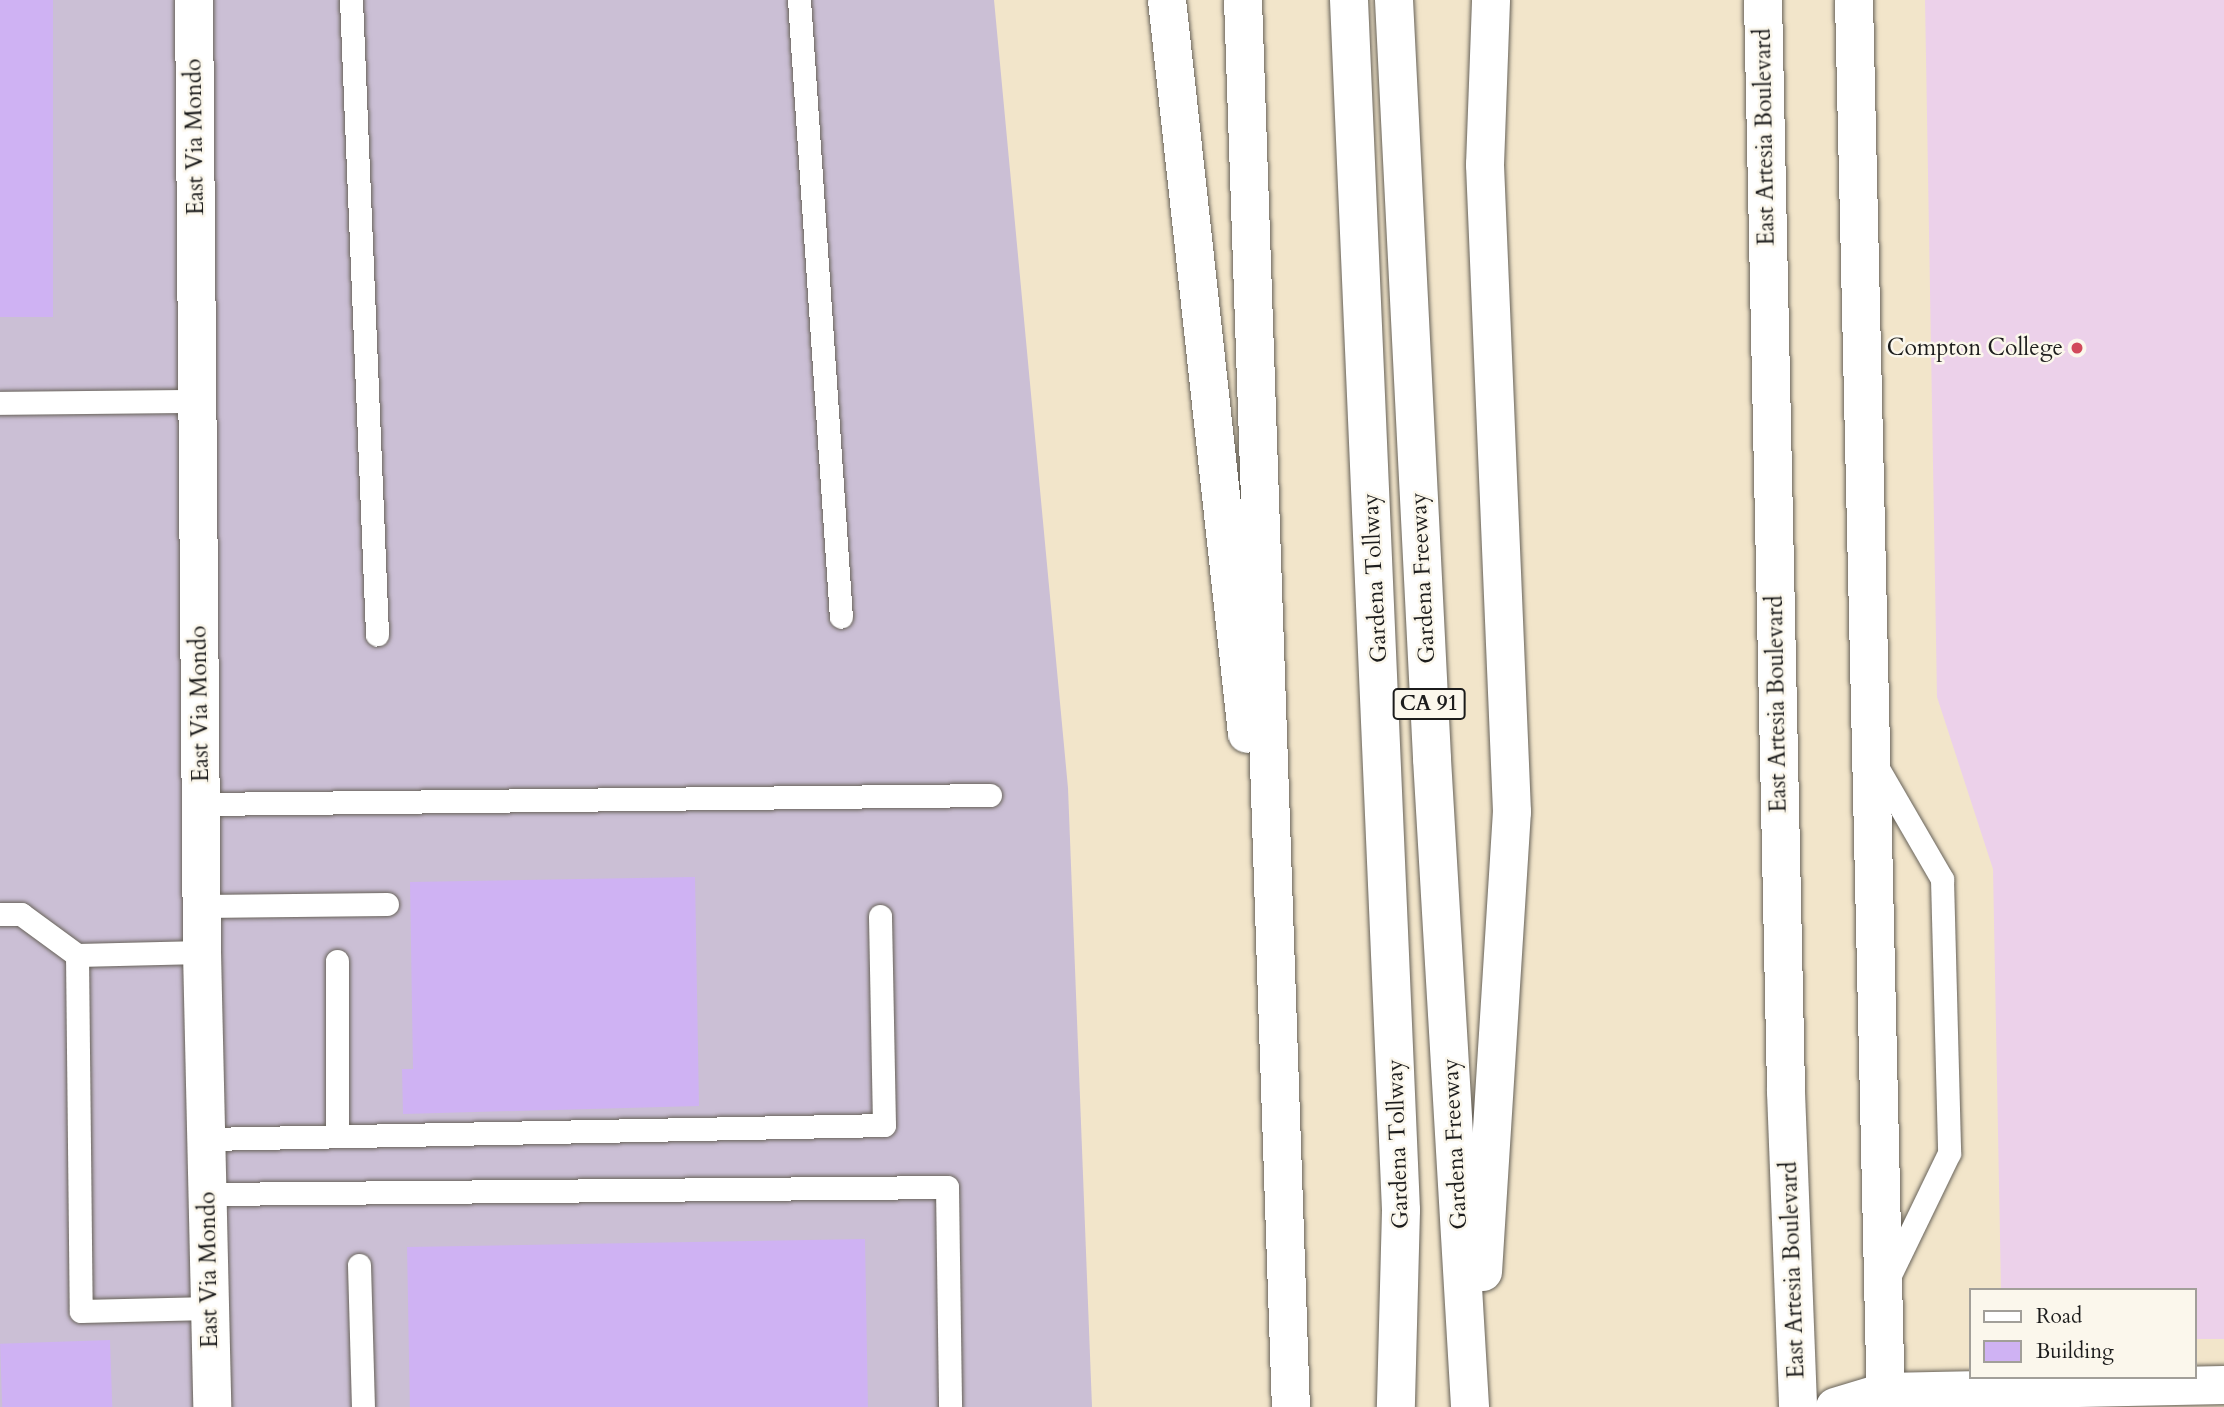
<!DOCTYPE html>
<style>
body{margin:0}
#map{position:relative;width:2224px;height:1407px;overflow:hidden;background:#f2e5ca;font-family:Cardo,serif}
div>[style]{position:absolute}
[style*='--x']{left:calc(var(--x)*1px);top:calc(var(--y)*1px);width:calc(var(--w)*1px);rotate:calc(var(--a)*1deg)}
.built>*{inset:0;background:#ecd1ea}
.industrial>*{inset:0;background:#cbbfd5}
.building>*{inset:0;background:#cfb2f3;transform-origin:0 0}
.roads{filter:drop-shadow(0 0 2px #676259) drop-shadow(0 0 2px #676259)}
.lane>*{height:23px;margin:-11.5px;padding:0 11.5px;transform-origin:11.5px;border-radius:11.5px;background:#fff}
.street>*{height:38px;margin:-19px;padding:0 19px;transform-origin:19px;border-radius:19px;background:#fff}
.primary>*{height:38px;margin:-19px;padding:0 19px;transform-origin:19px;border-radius:19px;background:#fff}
.highway>*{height:38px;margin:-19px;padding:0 19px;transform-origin:19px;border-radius:19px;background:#fff}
.dots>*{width:19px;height:19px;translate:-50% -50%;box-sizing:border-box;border:4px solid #fbf7ec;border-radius:50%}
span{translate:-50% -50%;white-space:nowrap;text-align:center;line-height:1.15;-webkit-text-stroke:5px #fbf7ec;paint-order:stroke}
.shield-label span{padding:2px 5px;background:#fbf7ec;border:2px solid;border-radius:5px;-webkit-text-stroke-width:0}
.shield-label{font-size:21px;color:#1c1c1c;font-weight:700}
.street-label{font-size:23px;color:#1c1c1c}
.poi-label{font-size:23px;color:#1c1c1c}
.right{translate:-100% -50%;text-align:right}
.legend{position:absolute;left:1969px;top:1288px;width:228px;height:91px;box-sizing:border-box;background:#fbf7ec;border:2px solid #a29f99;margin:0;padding:9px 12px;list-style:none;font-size:21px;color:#1c1c1c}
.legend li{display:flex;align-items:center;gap:14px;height:35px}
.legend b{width:35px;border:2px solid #a29f99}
</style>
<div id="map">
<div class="built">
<div style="clip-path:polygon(1925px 0,2224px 0,2224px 1339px,2194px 1339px,2194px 1290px,2001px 1290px,1993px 869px,1937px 697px)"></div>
</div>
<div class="industrial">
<div style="clip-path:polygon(0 0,994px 0,1068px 788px,1092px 1407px,0 1407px)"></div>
</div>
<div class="building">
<div style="left:0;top:0;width:53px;height:317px"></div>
<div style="clip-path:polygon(695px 877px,699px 1106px,403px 1114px,402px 1069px,413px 1069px,410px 882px)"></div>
<div style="left:865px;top:1239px;width:168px;height:458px;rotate:89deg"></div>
<div style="left:110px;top:1340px;width:67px;height:110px;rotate:88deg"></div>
</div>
<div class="roads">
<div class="lane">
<div style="--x:351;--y:0;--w:635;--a:87.65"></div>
<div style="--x:799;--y:0;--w:618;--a:86.11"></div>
<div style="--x:0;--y:403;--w:197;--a:-0.6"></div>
<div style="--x:1876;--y:765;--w:132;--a:59.9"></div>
<div style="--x:1942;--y:879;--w:274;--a:88.5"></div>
<div style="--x:1949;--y:1153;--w:138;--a:115.8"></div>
<div style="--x:201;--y:804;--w:789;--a:-0.65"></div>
<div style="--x:202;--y:906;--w:185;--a:-0.6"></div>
<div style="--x:0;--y:914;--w:21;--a:0"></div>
<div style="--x:21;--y:914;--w:69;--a:36.2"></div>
<div style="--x:202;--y:952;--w:125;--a:178.6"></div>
<div style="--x:77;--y:955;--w:356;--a:89.4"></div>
<div style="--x:81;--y:1311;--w:129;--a:-1.3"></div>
<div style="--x:337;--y:961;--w:175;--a:90"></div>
<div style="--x:207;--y:1139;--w:677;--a:-1.18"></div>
<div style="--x:884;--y:1125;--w:209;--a:-91.1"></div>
<div style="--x:208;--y:1194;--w:739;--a:-0.54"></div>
<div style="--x:947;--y:1187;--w:220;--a:89.2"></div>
<div style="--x:359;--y:1265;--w:142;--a:88.4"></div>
</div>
<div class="street">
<div style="--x:194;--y:0;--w:952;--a:89.52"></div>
<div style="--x:202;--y:952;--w:455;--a:88.7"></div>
<div style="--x:1835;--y:1407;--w:52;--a:-16.7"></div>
<div style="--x:1885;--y:1392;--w:339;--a:-1.2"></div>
</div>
<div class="primary">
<div style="--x:1763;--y:0;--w:1092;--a:88.79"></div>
<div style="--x:1786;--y:1092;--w:315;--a:87.8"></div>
<div style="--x:1854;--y:0;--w:1407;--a:88.7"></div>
</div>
<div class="highway">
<div style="--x:1167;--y:0;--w:738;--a:83.78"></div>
<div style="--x:1243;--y:0;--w:1408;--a:88.05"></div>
<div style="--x:1349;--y:0;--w:1211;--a:87.54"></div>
<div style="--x:1401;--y:1210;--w:197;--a:91.5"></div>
<div style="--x:1394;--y:0;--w:760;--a:87.13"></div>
<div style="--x:1432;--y:759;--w:649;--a:86.64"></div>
<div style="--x:1483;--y:1272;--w:461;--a:-86.4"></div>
<div style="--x:1512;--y:812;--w:648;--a:-92.39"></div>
<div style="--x:1485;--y:165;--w:165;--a:-87.9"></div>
</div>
</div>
<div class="dots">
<div style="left:2077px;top:348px;background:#d1495b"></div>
</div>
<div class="shield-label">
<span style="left:1429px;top:704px">CA 91</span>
</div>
<div class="street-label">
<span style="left:195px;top:137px;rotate:-91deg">East Via Mondo</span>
<span style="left:1765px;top:137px;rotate:-91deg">East Artesia Boulevard</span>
<span style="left:1375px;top:578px;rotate:-93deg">Gardena Tollway</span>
<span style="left:1423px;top:578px;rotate:-93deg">Gardena Freeway</span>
<span style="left:200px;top:704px;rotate:-91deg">East Via Mondo</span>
<span style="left:1777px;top:704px;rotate:-91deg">East Artesia Boulevard</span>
<span style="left:1398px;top:1144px;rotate:-92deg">Gardena Tollway</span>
<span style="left:1455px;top:1144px;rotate:-93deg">Gardena Freeway</span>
<span style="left:209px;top:1270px;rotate:-91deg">East Via Mondo</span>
<span style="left:1793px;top:1270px;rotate:-92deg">East Artesia Boulevard</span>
</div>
<div class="poi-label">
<span class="right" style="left:2063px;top:348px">Compton College</span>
</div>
<ul class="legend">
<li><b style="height:9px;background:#fff"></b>Road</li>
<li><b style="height:19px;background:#cfb2f3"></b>Building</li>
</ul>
</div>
